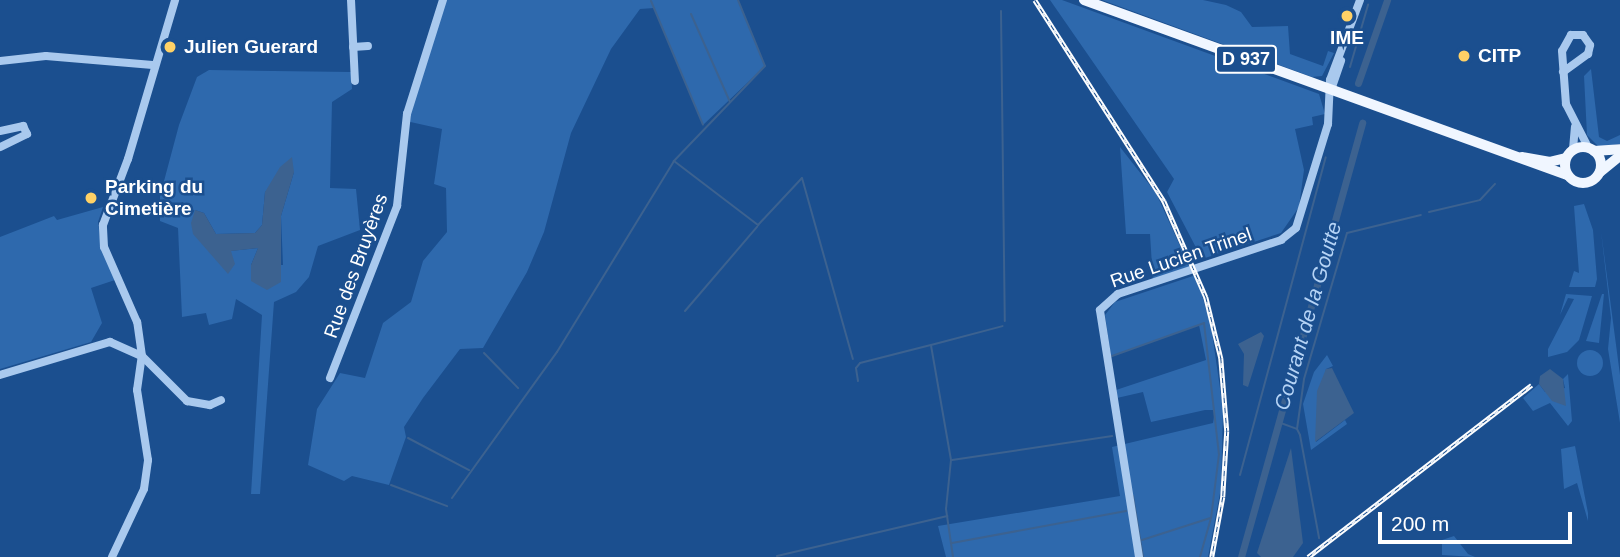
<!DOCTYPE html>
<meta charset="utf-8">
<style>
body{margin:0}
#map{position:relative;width:1620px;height:557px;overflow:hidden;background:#1b4f8f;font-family:Arial,sans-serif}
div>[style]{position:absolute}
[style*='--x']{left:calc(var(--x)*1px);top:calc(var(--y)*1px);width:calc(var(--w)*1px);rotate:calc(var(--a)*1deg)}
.green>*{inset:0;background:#2e69ad}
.round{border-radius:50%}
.water>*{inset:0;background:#3c6290}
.stream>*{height:2px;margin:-1px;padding:0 1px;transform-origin:1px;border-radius:1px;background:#3c6290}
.canal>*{height:7px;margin:-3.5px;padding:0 3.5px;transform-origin:3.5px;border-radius:3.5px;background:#3c6290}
.minor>*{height:8px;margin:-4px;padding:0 4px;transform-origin:4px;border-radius:4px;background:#a9c9ee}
.major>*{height:10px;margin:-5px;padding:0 5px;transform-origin:5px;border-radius:5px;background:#f0f6ff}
.major>.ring{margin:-5px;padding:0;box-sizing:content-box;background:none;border:10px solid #f0f6ff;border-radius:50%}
.rail>*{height:4.5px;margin-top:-2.25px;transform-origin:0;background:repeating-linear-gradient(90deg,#1b4f8f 0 5px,#fff 0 10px);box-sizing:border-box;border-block:2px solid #fff}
.dots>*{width:19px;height:19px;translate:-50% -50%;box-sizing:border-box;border:4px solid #1b4f8f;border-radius:50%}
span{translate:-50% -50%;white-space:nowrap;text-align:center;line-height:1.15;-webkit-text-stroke:5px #1b4f8f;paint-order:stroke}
.shield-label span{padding:2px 5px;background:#1b4f8f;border:2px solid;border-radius:5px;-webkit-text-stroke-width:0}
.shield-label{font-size:18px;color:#fff;font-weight:700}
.poi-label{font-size:19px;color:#fff;font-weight:700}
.left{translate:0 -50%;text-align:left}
.street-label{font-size:19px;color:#fff}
.water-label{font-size:21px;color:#b5d3f5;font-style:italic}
.scale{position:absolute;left:1378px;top:512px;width:194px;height:32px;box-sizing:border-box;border:4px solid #fff;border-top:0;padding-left:9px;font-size:21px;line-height:24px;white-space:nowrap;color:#fff;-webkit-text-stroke:5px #1b4f8f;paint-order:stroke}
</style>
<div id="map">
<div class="green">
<div style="clip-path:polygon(443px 0,738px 0,765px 66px,703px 125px,654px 8px,640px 9px,611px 49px,571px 133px,544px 232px,527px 272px,483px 348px,460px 349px,423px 398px,404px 427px,406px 437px,389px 485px,352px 476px,344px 481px,308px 465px,317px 409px,340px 373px,365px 378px,383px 323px,411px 302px,423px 261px,447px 232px,446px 188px,434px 184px,442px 129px,406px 121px)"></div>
<div style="clip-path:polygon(1050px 0,1062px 0,1319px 94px,1325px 114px,1312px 117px,1313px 125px,1295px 129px,1304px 170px,1299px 207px,1281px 233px,1202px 259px,1167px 192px,1174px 179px)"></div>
<div style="clip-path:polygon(1102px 0,1203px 0,1226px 5px,1241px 12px,1252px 27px,1288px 26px,1290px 54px,1323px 66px,1328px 51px,1334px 53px,1322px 76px,1312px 77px)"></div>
<div style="clip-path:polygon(1591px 69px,1599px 137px,1607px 141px,1620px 135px,1620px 144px,1599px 147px,1587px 135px,1584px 76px)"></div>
<div style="clip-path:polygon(evenodd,209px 70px,351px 72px,352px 89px,332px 102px,330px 188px,356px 189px,360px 230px,318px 246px,309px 277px,296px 292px,274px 302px,260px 494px,251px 494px,262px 315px,236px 299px,232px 319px,209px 325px,206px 313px,182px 317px,178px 228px,160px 221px,160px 196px,179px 125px,197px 77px,209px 70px,294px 172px,281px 216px,283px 265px,251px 265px,258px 248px,230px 251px,195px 210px,204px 213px,216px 234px,255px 233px,262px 225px,265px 192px,294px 172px)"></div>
<div style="clip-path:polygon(1120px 147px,1156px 193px,1191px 270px,1153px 282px,1150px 234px,1126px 234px)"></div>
<div style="clip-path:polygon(1584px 204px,1593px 230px,1597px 279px,1595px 287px,1569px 287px,1574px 271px,1579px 273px,1574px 206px)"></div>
<div style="clip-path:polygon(103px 207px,98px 222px,101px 246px,115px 280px,91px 288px,102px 323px,91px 342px,0 369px,0 237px,54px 216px,57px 220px)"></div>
<div style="clip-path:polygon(1601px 231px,1620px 375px,1620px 423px,1608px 349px,1611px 318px)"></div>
<div style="clip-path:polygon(1196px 275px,1211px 326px,1223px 409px,1221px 488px,1208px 557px,946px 557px,938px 526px,1120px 496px,1112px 447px,1213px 423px,1215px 410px,1205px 410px,1151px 422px,1143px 392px,1117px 398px,1116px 390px,1206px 360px,1199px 325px,1111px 356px,1105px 315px,1115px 302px)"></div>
<div style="clip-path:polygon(1566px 294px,1592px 296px,1579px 340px,1567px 352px,1548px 357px,1548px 349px,1574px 299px,1568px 298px,1560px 315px)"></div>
<div style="clip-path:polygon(1604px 294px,1599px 343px,1586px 341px,1602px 294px)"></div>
<div class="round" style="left:1577px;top:350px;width:26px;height:26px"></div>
<div style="clip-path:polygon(1327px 355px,1333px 366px,1326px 369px,1316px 442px,1345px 420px,1347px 424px,1311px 450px,1303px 404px,1314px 372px)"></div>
<div style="clip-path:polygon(1568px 374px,1572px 421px,1568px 426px,1550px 403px,1533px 411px,1523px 398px,1539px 384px,1545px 392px,1565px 388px,1563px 379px)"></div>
<div style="clip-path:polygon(1575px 446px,1588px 513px,1588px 521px,1577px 483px,1564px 489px,1561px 449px)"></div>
<div style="clip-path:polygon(1454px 536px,1468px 554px,1475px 557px,1442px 555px,1442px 540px)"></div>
</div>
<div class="water">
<div style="clip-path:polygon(292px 157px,294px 172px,281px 216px,281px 282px,267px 290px,251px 281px,251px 265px,258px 248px,231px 251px,235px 264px,228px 274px,193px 234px,191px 223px,195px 210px,204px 213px,216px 234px,255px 233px,262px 225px,265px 192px,280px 167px)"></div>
<div style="clip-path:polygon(1261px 332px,1264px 336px,1248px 387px,1243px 385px,1244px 354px,1238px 344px)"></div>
<div style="clip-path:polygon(1332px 368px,1354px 413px,1315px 442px,1317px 391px,1326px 369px)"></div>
<div style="clip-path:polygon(1550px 369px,1563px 379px,1566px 406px,1552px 401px,1539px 384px,1540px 376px)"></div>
<div style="clip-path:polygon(1291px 448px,1303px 543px,1293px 557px,1261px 557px,1257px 553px)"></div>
</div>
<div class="stream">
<div style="--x:738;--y:0;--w:71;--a:67.8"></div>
<div style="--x:765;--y:66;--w:132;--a:133.8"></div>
<div style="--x:674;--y:161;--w:106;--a:37.3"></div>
<div style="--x:758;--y:225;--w:64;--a:-46.9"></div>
<div style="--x:802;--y:178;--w:188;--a:74.3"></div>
<div style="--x:651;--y:1;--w:134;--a:67.2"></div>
<div style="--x:1001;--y:11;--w:310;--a:89.3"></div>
<div style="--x:691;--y:14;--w:96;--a:66.1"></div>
<div style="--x:1350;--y:67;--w:65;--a:-73.8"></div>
<div style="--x:1429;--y:212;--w:52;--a:-13.2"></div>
<div style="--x:1480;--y:200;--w:22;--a:-47"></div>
<div style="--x:685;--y:311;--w:111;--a:-49.4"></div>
<div style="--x:484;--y:353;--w:49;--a:45.8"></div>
<div style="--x:1112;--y:356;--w:98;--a:-19.7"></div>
<div style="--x:1204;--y:323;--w:132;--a:83.5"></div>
<div style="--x:1219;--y:454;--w:64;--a:97.1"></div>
<div style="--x:1211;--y:518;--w:41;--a:105.8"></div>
<div style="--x:858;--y:381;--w:13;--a:-99"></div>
<div style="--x:856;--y:368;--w:6;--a:-51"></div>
<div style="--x:860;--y:363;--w:73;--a:-14.2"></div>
<div style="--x:1278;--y:422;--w:20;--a:20"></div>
<div style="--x:1297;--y:429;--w:7;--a:63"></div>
<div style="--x:1300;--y:435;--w:105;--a:79.5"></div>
<div style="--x:1297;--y:429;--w:50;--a:-82"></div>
<div style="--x:1304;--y:379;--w:152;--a:-73.6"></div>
<div style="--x:1347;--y:233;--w:76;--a:-13.7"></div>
<div style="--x:408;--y:438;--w:69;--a:27.7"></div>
<div style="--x:952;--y:460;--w:162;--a:-8.5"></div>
<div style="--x:1240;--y:475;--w:329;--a:-74.9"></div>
<div style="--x:391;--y:485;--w:60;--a:20.6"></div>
<div style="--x:1133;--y:496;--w:62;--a:80.7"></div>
<div style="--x:452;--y:498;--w:180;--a:-54.3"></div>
<div style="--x:557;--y:352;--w:224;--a:-58.5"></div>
<div style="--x:1142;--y:540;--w:71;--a:-17.9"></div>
<div style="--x:952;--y:543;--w:177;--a:-10.4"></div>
<div style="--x:777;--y:556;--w:175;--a:-13.2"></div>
<div style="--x:953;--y:557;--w:49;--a:-98.3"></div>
<div style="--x:946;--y:509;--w:49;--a:-84.2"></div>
<div style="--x:951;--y:460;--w:117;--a:-99.9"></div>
<div style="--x:931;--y:345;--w:74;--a:-14.8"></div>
</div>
<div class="canal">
<div style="--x:1358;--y:83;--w:88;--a:-70.7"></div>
<div style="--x:1241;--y:557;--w:451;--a:-74.4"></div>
</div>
<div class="minor">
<div style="--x:351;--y:0;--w:81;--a:87.2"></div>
<div style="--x:353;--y:47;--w:15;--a:-4"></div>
<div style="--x:0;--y:61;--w:46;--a:-6.2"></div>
<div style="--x:46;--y:56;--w:107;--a:4.8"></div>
<div style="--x:1563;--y:72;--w:31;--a:-36"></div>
<div style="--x:1588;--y:54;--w:9;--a:-77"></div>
<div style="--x:1590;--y:45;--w:12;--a:-125"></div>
<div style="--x:1583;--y:35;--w:12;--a:180"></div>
<div style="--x:1571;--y:35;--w:18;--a:119"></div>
<div style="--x:1562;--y:51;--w:53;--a:85.7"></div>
<div style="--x:1566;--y:104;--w:48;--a:62.9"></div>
<div style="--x:1331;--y:90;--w:31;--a:-71"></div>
<div style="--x:0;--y:131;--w:24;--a:-12"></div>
<div style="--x:23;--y:126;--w:9;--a:63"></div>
<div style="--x:27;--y:134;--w:30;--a:154"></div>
<div style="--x:1573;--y:149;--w:22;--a:-85"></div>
<div style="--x:0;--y:375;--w:115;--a:-16.7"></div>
<div style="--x:110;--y:342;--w:35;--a:24"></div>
<div style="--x:142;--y:356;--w:64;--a:45"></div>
<div style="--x:187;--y:401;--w:23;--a:10"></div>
<div style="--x:210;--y:405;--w:12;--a:-24"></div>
<div style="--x:330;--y:378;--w:185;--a:-68.7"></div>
<div style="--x:397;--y:206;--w:93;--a:-83.8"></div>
<div style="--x:407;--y:114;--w:120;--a:-72.5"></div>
<div style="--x:112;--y:557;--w:75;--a:-64.8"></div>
<div style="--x:144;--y:489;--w:29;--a:-82"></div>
<div style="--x:148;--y:460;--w:71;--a:-98.9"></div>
<div style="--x:137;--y:390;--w:34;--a:-82"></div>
<div style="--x:142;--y:356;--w:34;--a:-98"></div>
<div style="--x:137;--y:322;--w:82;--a:-113.7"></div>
<div style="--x:104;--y:247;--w:22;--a:-93"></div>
<div style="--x:103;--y:225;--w:71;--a:-69.3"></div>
<div style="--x:128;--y:159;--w:166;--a:-73.5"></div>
<div style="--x:1139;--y:557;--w:250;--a:-99"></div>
<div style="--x:1100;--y:310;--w:24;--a:-42"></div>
<div style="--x:1118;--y:294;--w:172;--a:-18.3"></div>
<div style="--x:1281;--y:240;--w:19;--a:-39"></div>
<div style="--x:1296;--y:228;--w:109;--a:-72.9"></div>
<div style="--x:1328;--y:124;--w:44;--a:-87.4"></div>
<div style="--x:1330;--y:80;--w:85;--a:-69.4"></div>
</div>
<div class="major">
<div style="--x:1084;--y:0;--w:514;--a:19.92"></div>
<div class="ring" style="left:1565px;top:147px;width:26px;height:26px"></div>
<div style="--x:1594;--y:151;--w:26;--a:-4"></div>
<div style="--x:1522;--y:157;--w:27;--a:10"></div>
<div style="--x:1549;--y:162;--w:17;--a:-13"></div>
<div style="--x:1600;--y:172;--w:26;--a:-39"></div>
</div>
<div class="rail">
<div style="--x:1035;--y:0;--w:239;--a:57.3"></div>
<div style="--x:1164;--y:201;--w:105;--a:66.4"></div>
<div style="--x:1206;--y:297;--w:63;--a:76.2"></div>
<div style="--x:1221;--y:358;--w:73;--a:85.3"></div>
<div style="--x:1227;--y:431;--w:66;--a:93.5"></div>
<div style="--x:1223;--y:497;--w:61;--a:100.4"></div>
<div style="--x:1308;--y:557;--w:282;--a:-37.6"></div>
</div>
<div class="dots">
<div style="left:1347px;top:16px;background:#ffd166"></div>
<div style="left:170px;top:47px;background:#ffd166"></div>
<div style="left:1464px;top:56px;background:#ffd166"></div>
<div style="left:91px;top:198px;background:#ffd166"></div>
</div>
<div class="shield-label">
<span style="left:1246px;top:59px">D 937</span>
</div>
<div class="poi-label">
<span style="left:1347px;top:38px">IME</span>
<span class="left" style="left:184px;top:47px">Julien Guerard</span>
<span class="left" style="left:1478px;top:56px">CITP</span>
<span class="left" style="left:105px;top:198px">Parking du<br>Cimetière</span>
</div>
<div class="street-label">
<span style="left:1181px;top:258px;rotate:-19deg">Rue Lucien Trinel</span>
<span style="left:356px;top:266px;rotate:-70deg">Rue des Bruyères</span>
</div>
<div class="water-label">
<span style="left:1308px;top:316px;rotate:-74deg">Courant de la Goutte</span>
</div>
<div class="scale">200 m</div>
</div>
